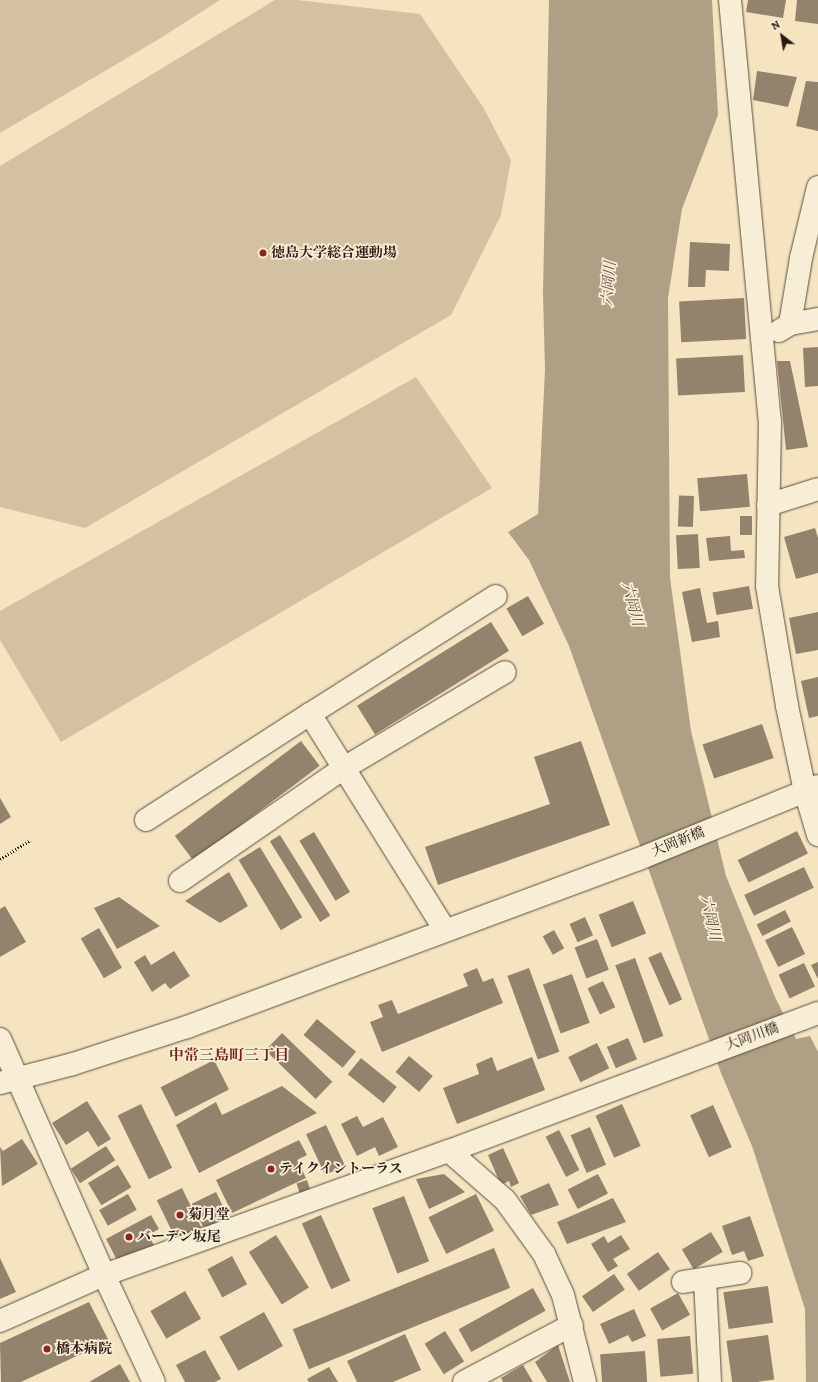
<!DOCTYPE html>
<meta charset="utf-8">
<style>
body{margin:0}
#map{position:relative;width:818px;height:1382px;overflow:hidden;background:#f4e5c0;font-family:Alegreya,"Noto Serif JP",serif}
div>[style]{position:absolute}
[style*='--x']{left:calc(var(--x)*1px);top:calc(var(--y)*1px);width:calc(var(--w)*1px);rotate:calc(var(--a)*1deg)}
.green>*{inset:0;background:#d2c2a2}
.water>*{inset:0;background:#afa085}
.building>*{inset:0;background:#93836c;transform-origin:0 0}
.path>*{height:2.5px;margin-top:-1.25px;transform-origin:0;background:repeating-linear-gradient(90deg,#2a1912 0 1px,transparent 0 3px)}
.roads{filter:drop-shadow(0 0 1px #5c4c3e) drop-shadow(0 0 1px #5c4c3e)}
.street>*{height:22px;margin:-11px;padding:0 11px;transform-origin:11px;border-radius:11px;background:#f8eed6}
.secondary>*{height:22px;margin:-11px;padding:0 11px;transform-origin:11px;border-radius:11px;background:#f8eed6}
.dots>*{width:11px;height:11px;translate:-50% -50%;box-sizing:border-box;border:2px solid #f8eed6;border-radius:50%}
span{translate:-50% -50%;white-space:nowrap;text-align:center;line-height:1.15;-webkit-text-stroke:3.5px #f8eed6;paint-order:stroke}
.poi-label{font-size:14px;color:#2a1912;font-weight:700}
.left{translate:0 -50%;text-align:left}
.street-label{font-size:14px;color:#2a1912}
.water-label{font-size:15px;color:#5f4f40;font-style:italic}
.neighbourhood-label{font-size:15px;color:#7a1f14;font-weight:700}
.north{position:absolute;left:762px;top:16px;width:40px;height:40px;-webkit-text-stroke:3px #f8eed6;paint-order:stroke;rotate:329deg;font-size:11px;font-weight:700;line-height:16px;text-align:center;color:#2a1912}
.north::after{content:'';display:block;margin:auto;width:14px;height:18px;background:#2a1912;clip-path:polygon(50% 0,100% 100%,50% 72%,0 100%)}
</style>
<div id="map">
<div class="green">
<div style="clip-path:polygon(0 0,220px 0,159px 39px,0 133px)"></div>
<div style="clip-path:polygon(275px 0,297px 0,420px 14px,483px 107px,511px 160px,501px 215px,451px 315px,85px 528px,0 507px,0 166px)"></div>
<div style="clip-path:polygon(416px 377px,492px 488px,61px 742px,0 640px,0 611px)"></div>
</div>
<div class="water">
<div style="clip-path:polygon(549px 0,712px 0,718px 115px,682px 209px,668px 298px,670px 578px,691px 731px,726px 876px,775px 997px,796px 1039px,810px 1036px,818px 1052px,818px 1382px,806px 1382px,805px 1309px,752px 1146px,721px 1073px,569px 646px,529px 560px,508px 532px,538px 514px,545px 370px,543px 293px)"></div>
</div>
<div class="building">
<div style="clip-path:polygon(748px 0,786px 0,783px 18px,746px 12px)"></div>
<div style="clip-path:polygon(797px 0,818px 0,818px 24px,795px 21px)"></div>
<div style="clip-path:polygon(757px 71px,797px 77px,788px 107px,753px 100px)"></div>
<div style="clip-path:polygon(806px 81px,818px 82px,818px 131px,796px 126px)"></div>
<div style="clip-path:polygon(690px 242px,730px 244px,729px 271px,706px 270px,705px 287px,688px 287px)"></div>
<div style="left:744px;top:298px;width:41px;height:65px;rotate:87deg"></div>
<div style="clip-path:polygon(818px 347px,818px 386px,805px 387px,803px 348px)"></div>
<div style="left:743px;top:355px;width:37px;height:67px;rotate:87deg"></div>
<div style="clip-path:polygon(777px 361px,790px 361px,808px 447px,786px 450px)"></div>
<div style="left:747px;top:474px;width:33px;height:50px;rotate:85deg"></div>
<div style="left:694px;top:496px;width:31px;height:15px;rotate:92deg"></div>
<div style="left:740px;top:516px;width:12px;height:19px"></div>
<div style="clip-path:polygon(815px 528px,818px 538px,818px 573px,796px 579px,784px 537px)"></div>
<div style="left:698px;top:534px;width:34px;height:22px;rotate:87deg"></div>
<div style="clip-path:polygon(730px 536px,731px 551px,744px 550px,745px 558px,709px 561px,706px 538px)"></div>
<div style="left:749px;top:586px;width:23px;height:37px;rotate:80deg"></div>
<div style="clip-path:polygon(700px 588px,707px 623px,718px 621px,720px 637px,692px 642px,682px 592px)"></div>
<div style="left:528px;top:596px;width:32px;height:25px;rotate:60deg"></div>
<div style="clip-path:polygon(818px 612px,818px 650px,796px 654px,789px 618px)"></div>
<div style="left:491px;top:622px;width:34px;height:158px;rotate:58deg"></div>
<div style="clip-path:polygon(818px 677px,818px 716px,809px 718px,801px 681px)"></div>
<div style="left:762px;top:724px;width:36px;height:63px;rotate:71deg"></div>
<div style="left:301px;top:741px;width:31px;height:158px;rotate:53deg"></div>
<div style="clip-path:polygon(581px 741px,610px 825px,438px 885px,425px 847px,550px 804px,534px 757px)"></div>
<div style="clip-path:polygon(0 798px,11px 817px,0 824px)"></div>
<div style="left:797px;top:831px;width:25px;height:66px;rotate:64deg"></div>
<div style="left:314px;top:832px;width:70px;height:17px;rotate:59deg"></div>
<div style="left:280px;top:835px;width:95px;height:12px;rotate:58deg"></div>
<div style="left:260px;top:847px;width:82px;height:25px;rotate:59deg"></div>
<div style="left:804px;top:867px;width:23px;height:66px;rotate:65deg"></div>
<div style="clip-path:polygon(229px 872px,248px 906px,220px 923px,185px 901px)"></div>
<div style="clip-path:polygon(119px 897px,160px 926px,117px 949px,94px 908px)"></div>
<div style="left:633px;top:901px;width:35px;height:37px;rotate:68deg"></div>
<div style="clip-path:polygon(5px 906px,26px 942px,0 957px,0 909px)"></div>
<div style="left:785px;top:910px;width:13px;height:32px;rotate:63deg"></div>
<div style="left:585px;top:917px;width:20px;height:17px;rotate:66deg"></div>
<div style="left:792px;top:927px;width:30px;height:30px;rotate:64deg"></div>
<div style="left:99px;top:928px;width:46px;height:21px;rotate:60deg"></div>
<div style="left:554px;top:930px;width:21px;height:13px;rotate:61deg"></div>
<div style="left:597px;top:939px;width:33px;height:24px;rotate:69deg"></div>
<div style="clip-path:polygon(174px 951px,190px 976px,170px 989px,165px 983px,152px 992px,134px 962px,145px 955px,151px 965px)"></div>
<div style="left:661px;top:952px;width:52px;height:14px;rotate:66deg"></div>
<div style="left:635px;top:958px;width:83px;height:21px;rotate:70deg"></div>
<div style="clip-path:polygon(818px 962px,818px 979px,811px 965px)"></div>
<div style="left:804px;top:963px;width:26px;height:28px;rotate:65deg"></div>
<div style="clip-path:polygon(477px 968px,483px 982px,493px 978px,503px 1003px,382px 1052px,370px 1022px,383px 1017px,378px 1005px,392px 1000px,398px 1014px,468px 986px,463px 974px)"></div>
<div style="left:529px;top:968px;width:89px;height:23px;rotate:70deg"></div>
<div style="left:572px;top:974px;width:52px;height:31px;rotate:70deg"></div>
<div style="left:603px;top:981px;width:29px;height:17px;rotate:65deg"></div>
<div style="left:317px;top:1019px;width:51px;height:21px;rotate:40deg"></div>
<div style="left:282px;top:1033px;width:70px;height:24px;rotate:44deg"></div>
<div style="left:628px;top:1038px;width:23px;height:23px;rotate:67deg"></div>
<div style="left:597px;top:1043px;width:28px;height:32px;rotate:64deg"></div>
<div style="left:409px;top:1056px;width:31px;height:21px;rotate:40deg"></div>
<div style="clip-path:polygon(492px 1057px,497px 1071px,532px 1057px,545px 1090px,457px 1124px,443px 1088px,479px 1074px,476px 1064px)"></div>
<div style="left:361px;top:1058px;width:46px;height:21px;rotate:39deg"></div>
<div style="left:214px;top:1060px;width:33px;height:60px;rotate:63deg"></div>
<div style="clip-path:polygon(282px 1086px,317px 1113px,199px 1173px,176px 1125px,216px 1102px,222px 1115px)"></div>
<div style="clip-path:polygon(87px 1101px,111px 1139px,98px 1147px,88px 1131px,66px 1145px,52px 1123px)"></div>
<div style="left:141px;top:1104px;width:71px;height:26px;rotate:64deg"></div>
<div style="left:622px;top:1104px;width:46px;height:29px;rotate:66deg"></div>
<div style="left:713px;top:1105px;width:46px;height:25px;rotate:66deg"></div>
<div style="clip-path:polygon(357px 1116px,363px 1127px,383px 1117px,398px 1147px,379px 1156px,375px 1147px,357px 1156px,341px 1124px)"></div>
<div style="left:326px;top:1125px;width:45px;height:22px;rotate:65deg"></div>
<div style="left:590px;top:1127px;width:41px;height:21px;rotate:67deg"></div>
<div style="left:559px;top:1130px;width:45px;height:15px;rotate:63deg"></div>
<div style="clip-path:polygon(22px 1139px,38px 1164px,2px 1186px,0 1147px,3px 1151px)"></div>
<div style="clip-path:polygon(299px 1140px,307px 1155px,297px 1160px,306px 1178px,232px 1213px,216px 1180px)"></div>
<div style="left:106px;top:1146px;width:17px;height:42px;rotate:57deg"></div>
<div style="clip-path:polygon(503px 1148px,519px 1183px,511px 1187px,509px 1181px,501px 1185px,488px 1155px)"></div>
<div style="left:118px;top:1165px;width:26px;height:35px;rotate:59deg"></div>
<div style="clip-path:polygon(444px 1174px,465px 1192px,429px 1209px,416px 1179px)"></div>
<div style="left:598px;top:1174px;width:22px;height:34px;rotate:63deg"></div>
<div style="left:307px;top:1180px;width:13px;height:11px;rotate:72deg"></div>
<div style="clip-path:polygon(549px 1183px,559px 1205px,531px 1215px,520px 1196px)"></div>
<div style="left:182px;top:1188px;width:48px;height:28px;rotate:64deg"></div>
<div style="left:216px;top:1192px;width:32px;height:27px;rotate:64deg"></div>
<div style="left:128px;top:1194px;width:18px;height:33px;rotate:61deg"></div>
<div style="left:476px;top:1194px;width:41px;height:53px;rotate:64deg"></div>
<div style="left:404px;top:1196px;width:70px;height:34px;rotate:69deg"></div>
<div style="clip-path:polygon(613px 1198px,626px 1222px,567px 1244px,557px 1222px)"></div>
<div style="clip-path:polygon(151px 1215px,159px 1229px,148px 1235px,154px 1245px,119px 1264px,106px 1239px)"></div>
<div style="left:321px;top:1215px;width:72px;height:21px;rotate:66deg"></div>
<div style="clip-path:polygon(750px 1216px,764px 1256px,748px 1261px,744px 1251px,732px 1255px,722px 1226px)"></div>
<div style="left:711px;top:1232px;width:23px;height:34px;rotate:59deg"></div>
<div style="left:276px;top:1235px;width:62px;height:32px;rotate:58deg"></div>
<div style="clip-path:polygon(621px 1235px,630px 1249px,613px 1259px,618px 1266px,608px 1272px,591px 1244px,604px 1236px,608px 1243px)"></div>
<div style="left:494px;top:1248px;width:43px;height:217px;rotate:68deg"></div>
<div style="left:658px;top:1252px;width:21px;height:38px;rotate:55deg"></div>
<div style="left:232px;top:1256px;width:32px;height:28px;rotate:62deg"></div>
<div style="clip-path:polygon(0 1258px,16px 1292px,0 1299px)"></div>
<div style="left:614px;top:1274px;width:19px;height:39px;rotate:55deg"></div>
<div style="left:768px;top:1286px;width:37px;height:45px;rotate:82deg"></div>
<div style="left:533px;top:1288px;width:26px;height:85px;rotate:61deg"></div>
<div style="left:185px;top:1291px;width:32px;height:40px;rotate:60deg"></div>
<div style="left:678px;top:1293px;width:25px;height:32px;rotate:61deg"></div>
<div style="clip-path:polygon(89px 1302px,109px 1341px,21px 1382px,1px 1382px,0 1343px)"></div>
<div style="clip-path:polygon(634px 1309px,646px 1336px,632px 1342px,628px 1335px,609px 1344px,600px 1324px)"></div>
<div style="left:264px;top:1312px;width:39px;height:51px;rotate:61deg"></div>
<div style="left:445px;top:1331px;width:36px;height:24px;rotate:58deg"></div>
<div style="clip-path:polygon(405px 1334px,421px 1370px,393px 1382px,357px 1382px,347px 1361px)"></div>
<div style="left:768px;top:1335px;width:45px;height:42px;rotate:82deg"></div>
<div style="left:690px;top:1336px;width:38px;height:33px;rotate:85deg"></div>
<div style="clip-path:polygon(558px 1345px,570px 1382px,547px 1382px,535px 1362px)"></div>
<div style="clip-path:polygon(205px 1350px,221px 1379px,215px 1382px,185px 1382px,176px 1365px)"></div>
<div style="left:645px;top:1351px;width:31px;height:45px;rotate:86deg"></div>
<div style="clip-path:polygon(120px 1364px,130px 1382px,89px 1382px)"></div>
<div style="clip-path:polygon(523px 1365px,533px 1382px,503px 1382px,501px 1378px)"></div>
<div style="clip-path:polygon(329px 1367px,338px 1382px,309px 1382px,307px 1379px)"></div>
</div>
<div class="path">
<div style="--x:0;--y:859;--w:36;--a:-32"></div>
</div>
<div class="roads">
<div class="street">
<div style="--x:730;--y:0;--w:423;--a:84.6"></div>
<div style="--x:770;--y:421;--w:165;--a:91"></div>
<div style="--x:767;--y:586;--w:122;--a:80.5"></div>
<div style="--x:787;--y:706;--w:87;--a:78"></div>
<div style="--x:805;--y:791;--w:46;--a:73.5"></div>
<div style="--x:790;--y:324;--w:67;--a:-80.5"></div>
<div style="--x:801;--y:258;--w:73;--a:-76.5"></div>
<div style="--x:779;--y:331;--w:13;--a:-32"></div>
<div style="--x:790;--y:324;--w:28;--a:-10"></div>
<div style="--x:768;--y:505;--w:52;--a:-17.7"></div>
<div style="--x:146;--y:820;--w:195;--a:-32.9"></div>
<div style="--x:180;--y:881;--w:199;--a:-34.6"></div>
<div style="--x:344;--y:768;--w:187;--a:-30.8"></div>
<div style="--x:445;--y:930;--w:255;--a:-122"></div>
<div style="--x:310;--y:714;--w:220;--a:-32.4"></div>
<div style="--x:0;--y:1039;--w:258;--a:66.2"></div>
<div style="--x:104;--y:1275;--w:118;--a:65"></div>
<div style="--x:449;--y:1151;--w:74;--a:41.2"></div>
<div style="--x:505;--y:1200;--w:67;--a:54.2"></div>
<div style="--x:544;--y:1254;--w:45;--a:65.1"></div>
<div style="--x:563;--y:1295;--w:90;--a:75.8"></div>
<div style="--x:705;--y:1279;--w:103;--a:87.2"></div>
<div style="--x:683;--y:1282;--w:58;--a:-9"></div>
<div style="--x:0;--y:1321;--w:114;--a:-23.9"></div>
<div style="--x:104;--y:1275;--w:367;--a:-19.8"></div>
<div style="--x:449;--y:1151;--w:394;--a:-20.5"></div>
<div style="--x:464;--y:1382;--w:122;--a:-27.8"></div>
</div>
<div class="secondary">
<div style="--x:0;--y:1083;--w:75;--a:-14.6"></div>
<div style="--x:73;--y:1064;--w:120;--a:-18"></div>
<div style="--x:187;--y:1027;--w:482;--a:-20.4"></div>
<div style="--x:639;--y:859;--w:193;--a:-22.2"></div>
</div>
</div>
<div class="dots">
<div style="left:263px;top:253px;background:#8f2418"></div>
<div style="left:271px;top:1169px;background:#8f2418"></div>
<div style="left:180px;top:1215px;background:#8f2418"></div>
<div style="left:129px;top:1237px;background:#8f2418"></div>
<div style="left:47px;top:1349px;background:#8f2418"></div>
</div>
<div class="poi-label">
<span class="left" style="left:271px;top:253px">徳島大学総合運動場</span>
<span class="left" style="left:279px;top:1169px">テイクイントーラス</span>
<span class="left" style="left:188px;top:1215px">菊月堂</span>
<span class="left" style="left:137px;top:1237px">バーデン坂尾</span>
<span class="left" style="left:56px;top:1349px">橋本病院</span>
</div>
<div class="street-label">
<span style="left:678px;top:842px;rotate:-22deg">大岡新橋</span>
<span style="left:752px;top:1037px;rotate:-20deg">大岡川橋</span>
</div>
<div class="water-label">
<span style="left:609px;top:284px;rotate:-86deg">六岡川</span>
<span style="left:632px;top:604px;rotate:75deg">六岡川</span>
<span style="left:710px;top:918px;rotate:77deg">六岡川</span>
</div>
<div class="neighbourhood-label">
<span style="left:229px;top:1056px">中常三島町三丁目</span>
</div>
<div class="north">N</div>
</div>
